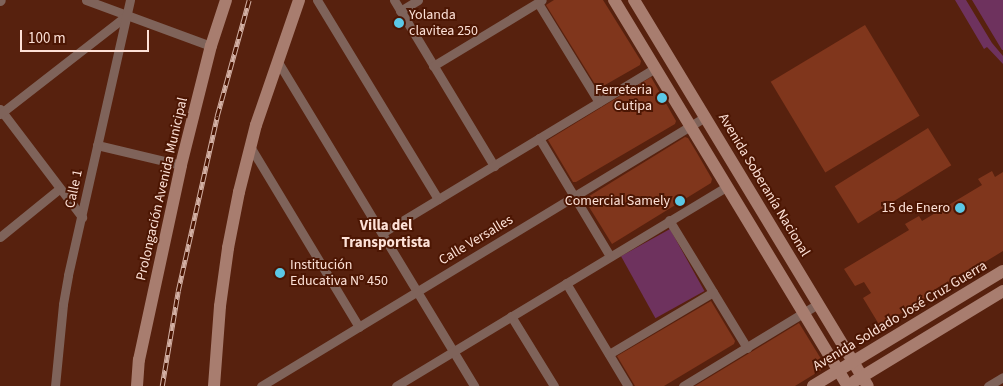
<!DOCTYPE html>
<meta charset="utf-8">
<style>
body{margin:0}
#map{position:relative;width:1003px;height:386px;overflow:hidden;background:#57210e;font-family:"Source Sans 3",sans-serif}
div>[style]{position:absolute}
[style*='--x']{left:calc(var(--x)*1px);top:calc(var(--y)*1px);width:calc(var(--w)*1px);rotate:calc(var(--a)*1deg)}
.green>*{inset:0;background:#6e325e;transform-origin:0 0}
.building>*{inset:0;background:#80361c;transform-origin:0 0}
.street>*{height:9px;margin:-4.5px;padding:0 4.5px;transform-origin:4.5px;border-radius:4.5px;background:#7f635a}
.secondary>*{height:12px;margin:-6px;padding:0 6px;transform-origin:6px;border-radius:6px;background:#a87d6f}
.rail>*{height:4.5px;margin-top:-2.25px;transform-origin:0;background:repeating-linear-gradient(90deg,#4c1603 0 8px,#d3b0a4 0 16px);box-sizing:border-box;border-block:1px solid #d3b0a4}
.dots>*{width:14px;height:14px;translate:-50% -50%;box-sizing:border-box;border:2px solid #4c1603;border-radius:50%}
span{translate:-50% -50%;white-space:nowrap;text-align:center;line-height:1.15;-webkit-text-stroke:4px #4c1603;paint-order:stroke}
.poi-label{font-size:14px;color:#fde1d7}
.left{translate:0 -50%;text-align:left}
.right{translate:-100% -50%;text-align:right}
.street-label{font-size:14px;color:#fde1d7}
.neighbourhood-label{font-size:15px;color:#fde1d7;font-weight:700}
.scale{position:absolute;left:20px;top:30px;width:129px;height:22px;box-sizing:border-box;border:2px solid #fde1d7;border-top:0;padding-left:6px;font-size:15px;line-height:18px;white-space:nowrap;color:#fde1d7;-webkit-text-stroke:4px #4c1603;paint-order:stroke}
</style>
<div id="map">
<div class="green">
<div style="clip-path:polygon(955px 0,966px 0,992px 43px,1003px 56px,1003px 64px,987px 47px,984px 49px)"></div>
<div style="clip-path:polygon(972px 0,1003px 0,1003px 50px,1002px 50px)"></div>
<div style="left:670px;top:229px;width:71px;height:56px;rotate:61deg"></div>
</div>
<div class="building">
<div style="clip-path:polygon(554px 0,603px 0,641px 61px,640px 65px,598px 89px,546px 5px)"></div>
<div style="left:865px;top:25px;width:106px;height:110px;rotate:59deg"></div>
<div style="clip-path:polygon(651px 77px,676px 121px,675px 124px,576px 182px,573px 182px,548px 140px)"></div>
<div style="left:928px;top:128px;width:44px;height:110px;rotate:58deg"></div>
<div style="clip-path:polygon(685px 137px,688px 138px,697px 153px,712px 179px,711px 183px,612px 244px,586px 202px,586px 198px)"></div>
<div style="clip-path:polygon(992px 171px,995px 177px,1003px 172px,1003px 251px,880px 326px,863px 298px,871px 293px,864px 282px,855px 286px,844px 269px,909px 230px,905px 224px,919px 216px,922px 221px,982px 185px,978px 179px)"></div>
<div style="clip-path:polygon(711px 301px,735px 341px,734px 344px,664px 386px,635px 386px,617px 356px)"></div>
<div style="clip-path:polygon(799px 323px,826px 367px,795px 386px,695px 386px)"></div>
</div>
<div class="street">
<div style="--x:86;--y:0;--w:133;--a:20.2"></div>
<div style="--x:317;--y:0;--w:233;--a:58.7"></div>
<div style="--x:394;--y:0;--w:194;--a:58.9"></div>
<div style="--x:0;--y:1;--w:1;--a:-45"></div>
<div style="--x:538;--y:3;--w:116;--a:58.4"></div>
<div style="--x:400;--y:11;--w:21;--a:-31"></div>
<div style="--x:278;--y:62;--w:379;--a:58.8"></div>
<div style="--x:433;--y:66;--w:127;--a:-31.2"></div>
<div style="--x:0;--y:109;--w:136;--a:52.8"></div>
<div style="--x:0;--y:114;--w:160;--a:-37.9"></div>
<div style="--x:539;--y:138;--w:138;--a:59"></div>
<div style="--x:97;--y:145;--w:86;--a:13.4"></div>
<div style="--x:251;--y:148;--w:209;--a:58.9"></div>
<div style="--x:669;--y:220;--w:150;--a:58.6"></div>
<div style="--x:382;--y:233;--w:319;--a:-31.1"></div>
<div style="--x:0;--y:237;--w:76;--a:-39.1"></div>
<div style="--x:566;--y:283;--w:120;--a:59"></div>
<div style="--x:511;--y:316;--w:82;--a:58.4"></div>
<div style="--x:609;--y:354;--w:121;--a:-30.8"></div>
<div style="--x:55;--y:386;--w:82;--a:-84.4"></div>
<div style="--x:63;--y:304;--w:29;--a:-80"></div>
<div style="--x:68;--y:275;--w:282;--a:-77.3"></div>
<div style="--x:261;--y:386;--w:519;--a:-31.21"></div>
<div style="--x:396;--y:386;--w:387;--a:-31.1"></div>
<div style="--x:683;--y:386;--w:158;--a:-31.3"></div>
<div style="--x:988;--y:386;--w:17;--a:-31"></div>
</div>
<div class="secondary">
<div style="--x:614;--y:0;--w:451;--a:58.8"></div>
<div style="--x:634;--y:0;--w:451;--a:58.8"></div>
<div style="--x:855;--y:381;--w:173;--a:-31.3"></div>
<div style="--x:137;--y:386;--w:26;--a:-86"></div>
<div style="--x:139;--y:360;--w:199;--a:-77.8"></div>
<div style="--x:181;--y:165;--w:123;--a:-75.9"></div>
<div style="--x:211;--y:46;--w:48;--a:-71.9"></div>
<div style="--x:214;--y:386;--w:80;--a:-85.7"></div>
<div style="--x:220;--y:306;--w:59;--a:-82.1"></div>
<div style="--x:228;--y:248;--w:57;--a:-78.9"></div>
<div style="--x:239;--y:192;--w:69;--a:-75.8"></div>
<div style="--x:256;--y:125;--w:132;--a:-71"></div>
<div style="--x:813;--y:386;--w:222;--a:-31.2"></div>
</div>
<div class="rail">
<div style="--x:162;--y:386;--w:96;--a:-80.4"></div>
<div style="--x:178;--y:291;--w:179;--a:-77.4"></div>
<div style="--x:217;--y:116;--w:120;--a:-74.6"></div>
</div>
<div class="dots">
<div style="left:399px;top:23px;background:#5bc8e6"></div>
<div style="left:662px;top:98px;background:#5bc8e6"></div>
<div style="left:680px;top:201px;background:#5bc8e6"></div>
<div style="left:960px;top:208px;background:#5bc8e6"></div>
<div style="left:280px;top:273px;background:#5bc8e6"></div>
</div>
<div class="poi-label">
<span class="left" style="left:409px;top:23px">Yolanda<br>clavitea 250</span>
<span class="right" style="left:652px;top:98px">Ferreteria<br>Cutipa</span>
<span class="right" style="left:670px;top:201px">Comercial Samely</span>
<span class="right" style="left:950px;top:208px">15 de Enero</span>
<span class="left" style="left:290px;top:273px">Institución<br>Educativa Nº 450</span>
</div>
<div class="street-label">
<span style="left:764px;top:185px;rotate:59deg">Avenida Soberanía Nacional</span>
<span style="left:74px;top:189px;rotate:-78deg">Calle 1</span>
<span style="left:162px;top:189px;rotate:-77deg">Prolongación Avenida Municipal</span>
<span style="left:476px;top:240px;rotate:-31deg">Calle Versalles</span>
<span style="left:900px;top:316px;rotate:-31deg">Avenida Soldado José Cruz Guerra</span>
</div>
<div class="neighbourhood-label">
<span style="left:386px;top:234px">Villa del<br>Transportista</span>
</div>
<div class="scale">100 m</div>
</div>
